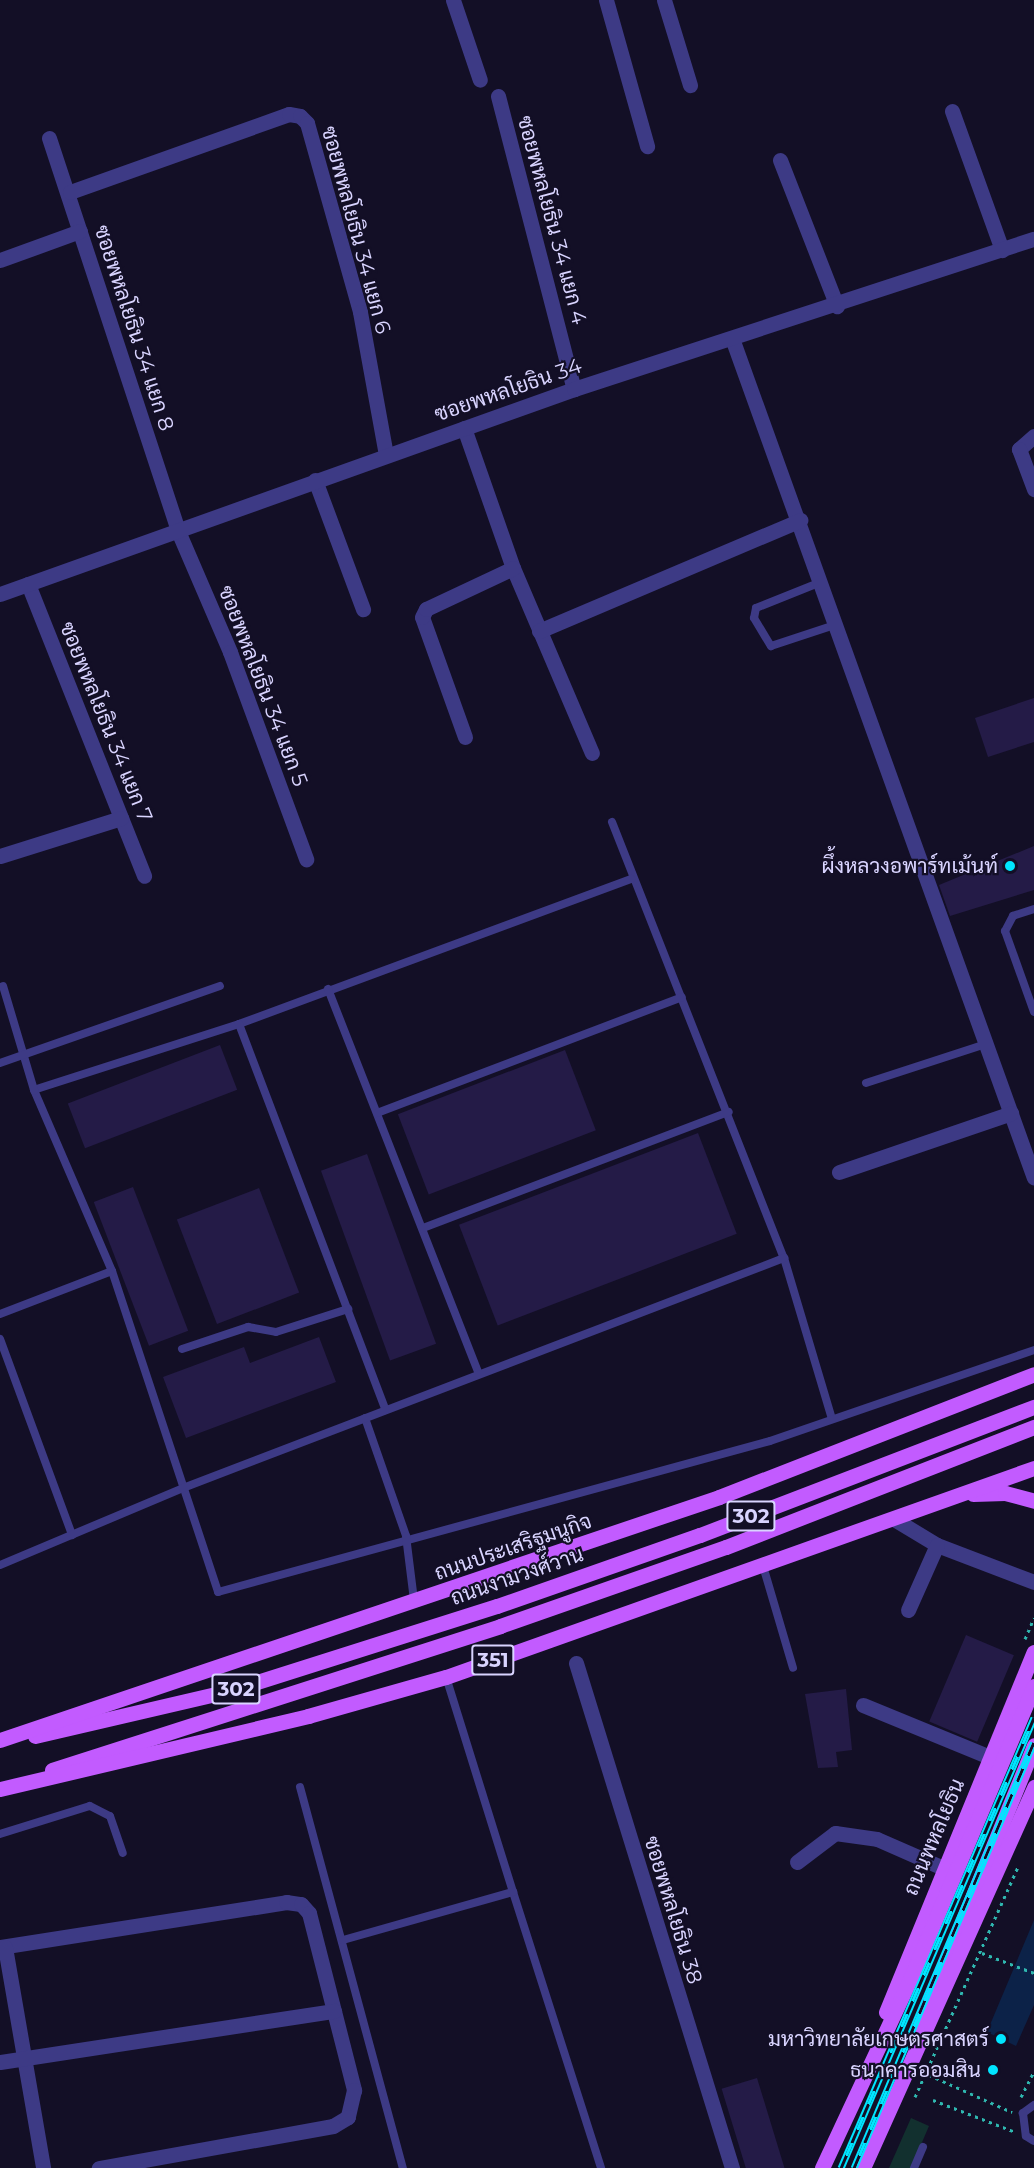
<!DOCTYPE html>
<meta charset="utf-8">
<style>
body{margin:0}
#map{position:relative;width:1034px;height:2168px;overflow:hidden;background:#130f26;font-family:Montserrat,Sarabun,sans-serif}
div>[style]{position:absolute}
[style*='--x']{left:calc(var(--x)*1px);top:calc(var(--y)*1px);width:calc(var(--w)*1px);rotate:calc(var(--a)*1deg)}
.green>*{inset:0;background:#12302f}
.water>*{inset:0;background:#0c2248}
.building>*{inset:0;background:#241b47;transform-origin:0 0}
.path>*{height:3px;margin-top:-1.5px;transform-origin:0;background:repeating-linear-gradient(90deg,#2fb8b0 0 3px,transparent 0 7.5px)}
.lane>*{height:8px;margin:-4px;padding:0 4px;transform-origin:4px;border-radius:4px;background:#3d3a85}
.street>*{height:15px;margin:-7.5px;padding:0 7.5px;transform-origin:7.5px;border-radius:7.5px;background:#3d3a85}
.primary>*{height:15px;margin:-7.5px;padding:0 7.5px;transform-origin:7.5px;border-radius:7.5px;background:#c25bff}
.rail>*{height:7px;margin-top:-3.5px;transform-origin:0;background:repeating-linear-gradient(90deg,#130f26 0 14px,#00e5ff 0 28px);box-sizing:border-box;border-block:2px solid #00e5ff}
.dots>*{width:16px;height:16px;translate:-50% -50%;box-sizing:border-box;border:3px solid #130f26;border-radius:50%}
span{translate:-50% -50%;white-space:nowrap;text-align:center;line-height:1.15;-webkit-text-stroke:4.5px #130f26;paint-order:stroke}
.shield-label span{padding:2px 4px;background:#130f26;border:2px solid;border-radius:4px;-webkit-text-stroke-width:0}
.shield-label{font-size:20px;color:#d9d4ff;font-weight:700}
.street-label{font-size:21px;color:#d9d4ff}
.poi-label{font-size:21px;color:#d9d4ff}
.right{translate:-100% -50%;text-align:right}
</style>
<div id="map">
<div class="green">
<div style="clip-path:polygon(911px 2118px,929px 2126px,911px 2168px,889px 2168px)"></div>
</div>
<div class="water">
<div style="clip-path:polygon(1034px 1920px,1034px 2005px,1016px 2046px,987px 2032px)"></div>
</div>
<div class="building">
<div style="clip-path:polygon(1034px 698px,1034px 742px,988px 757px,975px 718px)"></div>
<div style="clip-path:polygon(1034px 846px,1034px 890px,950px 916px,939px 885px)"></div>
<div style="left:220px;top:1045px;width:48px;height:163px;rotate:69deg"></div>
<div style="left:565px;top:1050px;width:86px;height:179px;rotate:69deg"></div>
<div style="left:698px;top:1133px;width:108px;height:256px;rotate:69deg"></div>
<div style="left:367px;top:1154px;width:202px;height:49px;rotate:70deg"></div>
<div style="left:133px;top:1187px;width:154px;height:42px;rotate:69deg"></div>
<div style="left:259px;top:1188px;width:112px;height:88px;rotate:69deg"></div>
<div style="clip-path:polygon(319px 1337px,336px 1382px,186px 1438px,163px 1377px,244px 1347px,250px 1363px)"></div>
<div style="left:966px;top:1635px;width:52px;height:94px;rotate:23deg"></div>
<div style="clip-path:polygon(846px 1689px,852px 1750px,836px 1752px,838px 1767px,818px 1768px,805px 1694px)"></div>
<div style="left:757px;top:2078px;width:94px;height:37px;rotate:73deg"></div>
</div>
<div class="path">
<div style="--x:1025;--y:1639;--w:23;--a:-67"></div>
<div style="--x:982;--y:1953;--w:56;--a:21"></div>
<div style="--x:929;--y:2075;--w:91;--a:24"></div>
<div style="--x:915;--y:2097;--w:254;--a:-65.9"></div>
<div style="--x:1021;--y:2097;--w:28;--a:-63"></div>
<div style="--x:933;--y:2100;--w:86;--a:21.2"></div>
</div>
<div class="lane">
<div style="--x:821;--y:582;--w:70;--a:158.2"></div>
<div style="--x:756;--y:608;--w:10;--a:101"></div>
<div style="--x:754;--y:618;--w:33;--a:59"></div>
<div style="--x:771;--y:646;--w:67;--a:-18.2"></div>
<div style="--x:612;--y:822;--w:469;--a:68.5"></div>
<div style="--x:784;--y:1258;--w:165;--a:73.4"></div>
<div style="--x:631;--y:879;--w:418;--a:159.7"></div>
<div style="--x:239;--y:1024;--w:215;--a:162.2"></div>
<div style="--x:34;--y:1090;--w:197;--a:66.7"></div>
<div style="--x:112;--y:1271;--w:338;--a:71.7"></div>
<div style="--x:218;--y:1592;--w:572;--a:-15.3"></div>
<div style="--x:770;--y:1441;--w:279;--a:-19"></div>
<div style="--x:1034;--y:909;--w:22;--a:162"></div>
<div style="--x:1013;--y:916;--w:17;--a:118"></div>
<div style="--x:1005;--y:931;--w:86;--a:70.3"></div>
<div style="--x:3;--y:986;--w:109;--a:73.4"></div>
<div style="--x:328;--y:989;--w:411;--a:68.6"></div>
<div style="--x:239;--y:1024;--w:413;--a:69.2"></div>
<div style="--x:0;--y:1063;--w:233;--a:-19.3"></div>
<div style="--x:866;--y:1083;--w:126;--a:-18"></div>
<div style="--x:377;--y:1113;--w:326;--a:-20.8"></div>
<div style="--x:423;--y:1228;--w:327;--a:-20.8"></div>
<div style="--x:0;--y:1314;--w:120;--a:-21"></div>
<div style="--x:0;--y:1339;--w:209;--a:69.8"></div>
<div style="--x:182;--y:1349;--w:70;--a:-18.4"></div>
<div style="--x:248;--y:1327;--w:28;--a:10"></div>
<div style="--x:276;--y:1332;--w:76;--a:-17.7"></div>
<div style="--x:365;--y:1418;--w:125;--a:70.8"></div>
<div style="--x:406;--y:1536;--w:64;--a:82.9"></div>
<div style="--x:0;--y:1565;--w:199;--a:-22.8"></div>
<div style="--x:183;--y:1488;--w:644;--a:-20.94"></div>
<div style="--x:763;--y:1566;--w:106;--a:73.6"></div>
<div style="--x:300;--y:1787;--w:395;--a:74.9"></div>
<div style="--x:0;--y:1834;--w:94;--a:-17.3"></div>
<div style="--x:90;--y:1806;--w:22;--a:27"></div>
<div style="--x:110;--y:1816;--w:39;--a:71"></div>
<div style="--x:513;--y:1892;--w:290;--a:72.3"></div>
<div style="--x:343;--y:1940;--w:177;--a:-15.8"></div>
<div style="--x:513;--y:1892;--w:225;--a:-107.3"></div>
<div style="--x:1034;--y:2105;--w:14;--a:144"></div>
<div style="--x:1023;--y:2113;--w:23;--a:83"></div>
<div style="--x:1026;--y:2136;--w:9;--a:32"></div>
<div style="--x:914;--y:2168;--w:23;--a:-67"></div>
</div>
<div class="street">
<div style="--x:453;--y:0;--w:84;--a:71.4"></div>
<div style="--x:606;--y:0;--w:152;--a:74.3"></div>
<div style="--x:664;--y:0;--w:89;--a:73"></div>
<div style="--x:498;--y:96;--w:303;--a:75.5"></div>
<div style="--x:952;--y:111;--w:148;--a:70.2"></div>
<div style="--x:49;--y:138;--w:414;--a:71.8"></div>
<div style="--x:178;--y:531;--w:132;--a:66.7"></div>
<div style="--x:230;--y:652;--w:221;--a:69.8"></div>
<div style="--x:780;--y:160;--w:157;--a:68.7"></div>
<div style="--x:70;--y:192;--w:232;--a:-19.6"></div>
<div style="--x:289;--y:114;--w:11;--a:10"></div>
<div style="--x:300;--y:116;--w:10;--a:45"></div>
<div style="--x:307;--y:123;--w:196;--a:74.3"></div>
<div style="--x:360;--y:312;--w:145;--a:79.7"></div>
<div style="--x:0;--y:260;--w:85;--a:-19.9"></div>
<div style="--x:733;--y:341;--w:889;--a:70.22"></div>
<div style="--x:464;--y:428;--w:148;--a:70.7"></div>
<div style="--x:513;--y:568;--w:201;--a:66.9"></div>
<div style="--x:1034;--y:436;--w:20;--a:139"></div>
<div style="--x:1019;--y:449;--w:43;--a:69.4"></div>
<div style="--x:315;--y:480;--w:138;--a:69.6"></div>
<div style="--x:28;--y:584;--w:314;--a:68.3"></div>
<div style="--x:0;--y:594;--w:610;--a:-19.65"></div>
<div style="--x:574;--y:389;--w:484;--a:-18.1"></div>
<div style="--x:539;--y:631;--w:284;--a:-23"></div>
<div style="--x:465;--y:737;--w:127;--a:-109.7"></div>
<div style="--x:422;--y:617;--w:9;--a:-63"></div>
<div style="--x:426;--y:609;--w:96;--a:-25.2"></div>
<div style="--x:0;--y:856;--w:127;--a:-17.4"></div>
<div style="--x:839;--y:1172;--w:182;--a:-18.9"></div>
<div style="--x:894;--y:1519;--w:50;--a:31.2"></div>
<div style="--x:937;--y:1545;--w:104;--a:20.9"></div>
<div style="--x:908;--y:1610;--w:71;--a:-66"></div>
<div style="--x:576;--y:1663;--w:529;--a:72.83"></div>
<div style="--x:863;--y:1705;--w:137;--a:22.3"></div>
<div style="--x:797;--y:1862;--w:48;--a:-37.3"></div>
<div style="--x:835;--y:1833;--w:42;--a:8.1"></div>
<div style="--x:877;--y:1839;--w:72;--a:23.7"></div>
<div style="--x:0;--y:1947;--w:290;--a:-8.9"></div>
<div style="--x:286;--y:1902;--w:15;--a:8"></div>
<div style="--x:301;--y:1904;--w:12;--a:48"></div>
<div style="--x:309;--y:1913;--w:183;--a:75.7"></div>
<div style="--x:354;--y:2090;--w:28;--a:103"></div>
<div style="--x:348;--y:2117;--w:17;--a:149"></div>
<div style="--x:333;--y:2126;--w:238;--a:169.8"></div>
<div style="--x:5;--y:1947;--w:224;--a:80.2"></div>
<div style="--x:0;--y:2062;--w:338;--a:-8.7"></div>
</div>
<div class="primary">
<div style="--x:973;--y:1494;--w:32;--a:-2"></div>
<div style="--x:1005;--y:1493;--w:30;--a:15"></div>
<div style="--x:35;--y:1736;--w:202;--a:-13.1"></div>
<div style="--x:232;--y:1690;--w:278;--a:-17.6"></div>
<div style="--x:497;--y:1606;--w:215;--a:-19.3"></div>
<div style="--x:700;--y:1535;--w:358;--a:-21"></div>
<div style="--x:0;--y:1740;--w:759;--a:-18.67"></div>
<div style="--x:719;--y:1497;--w:338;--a:-21.3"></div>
<div style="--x:52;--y:1770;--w:471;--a:-17.8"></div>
<div style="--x:500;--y:1626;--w:239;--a:-19.3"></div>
<div style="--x:726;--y:1547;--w:331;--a:-21.3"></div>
<div style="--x:0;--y:1789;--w:317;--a:-13.3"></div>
<div style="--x:308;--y:1716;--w:143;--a:-15.8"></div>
<div style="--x:446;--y:1677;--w:624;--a:-19.57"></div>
<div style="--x:886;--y:2012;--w:389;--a:-67.7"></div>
<div style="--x:920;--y:2026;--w:303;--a:-67.9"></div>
<div style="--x:822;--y:2168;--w:211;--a:-65"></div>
<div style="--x:911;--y:1977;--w:316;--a:-67.1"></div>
<div style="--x:863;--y:2168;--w:418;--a:-65.8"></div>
</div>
<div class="rail">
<div style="--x:841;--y:2168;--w:490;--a:-66.8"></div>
<div style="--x:854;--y:2168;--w:462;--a:-67.1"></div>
</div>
<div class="dots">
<div style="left:1010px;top:866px;background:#00e5ff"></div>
<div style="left:1001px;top:2039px;background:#00e5ff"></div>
<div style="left:993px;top:2070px;background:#00e5ff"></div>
</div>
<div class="shield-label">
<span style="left:751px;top:1516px">302</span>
<span style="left:493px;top:1660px">351</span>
<span style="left:236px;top:1689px">302</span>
</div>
<div class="street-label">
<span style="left:552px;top:220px;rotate:75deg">ซอยพหลโยธิน 34 แยก 4</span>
<span style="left:356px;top:230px;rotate:75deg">ซอยพหลโยธิน 34 แยก 6</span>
<span style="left:134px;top:328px;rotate:72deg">ซอยพหลโยธิน 34 แยก 8</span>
<span style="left:508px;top:390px;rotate:-19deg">ซอยพหลโยธิน 34</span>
<span style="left:263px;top:686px;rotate:69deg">ซอยพหลโยธิน 34 แยก 5</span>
<span style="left:106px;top:722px;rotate:68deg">ซอยพหลโยธิน 34 แยก 7</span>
<span style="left:513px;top:1547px;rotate:-19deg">ถนนประเสริฐมนูกิจ</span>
<span style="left:517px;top:1576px;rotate:-19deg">ถนนงามวงศ์วาน</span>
<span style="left:934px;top:1837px;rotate:-67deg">ถนนพหลโยธิน</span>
<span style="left:673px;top:1910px;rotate:73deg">ซอยพหลโยธิน 38</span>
</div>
<div class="poi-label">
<span class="right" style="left:998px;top:866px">ผึ้งหลวงอพาร์ทเม้นท์</span>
<span class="right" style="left:989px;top:2039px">มหาวิทยาลัยเกษตรศาสตร์</span>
<span class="right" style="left:981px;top:2070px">ธนาคารออมสิน</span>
</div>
</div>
